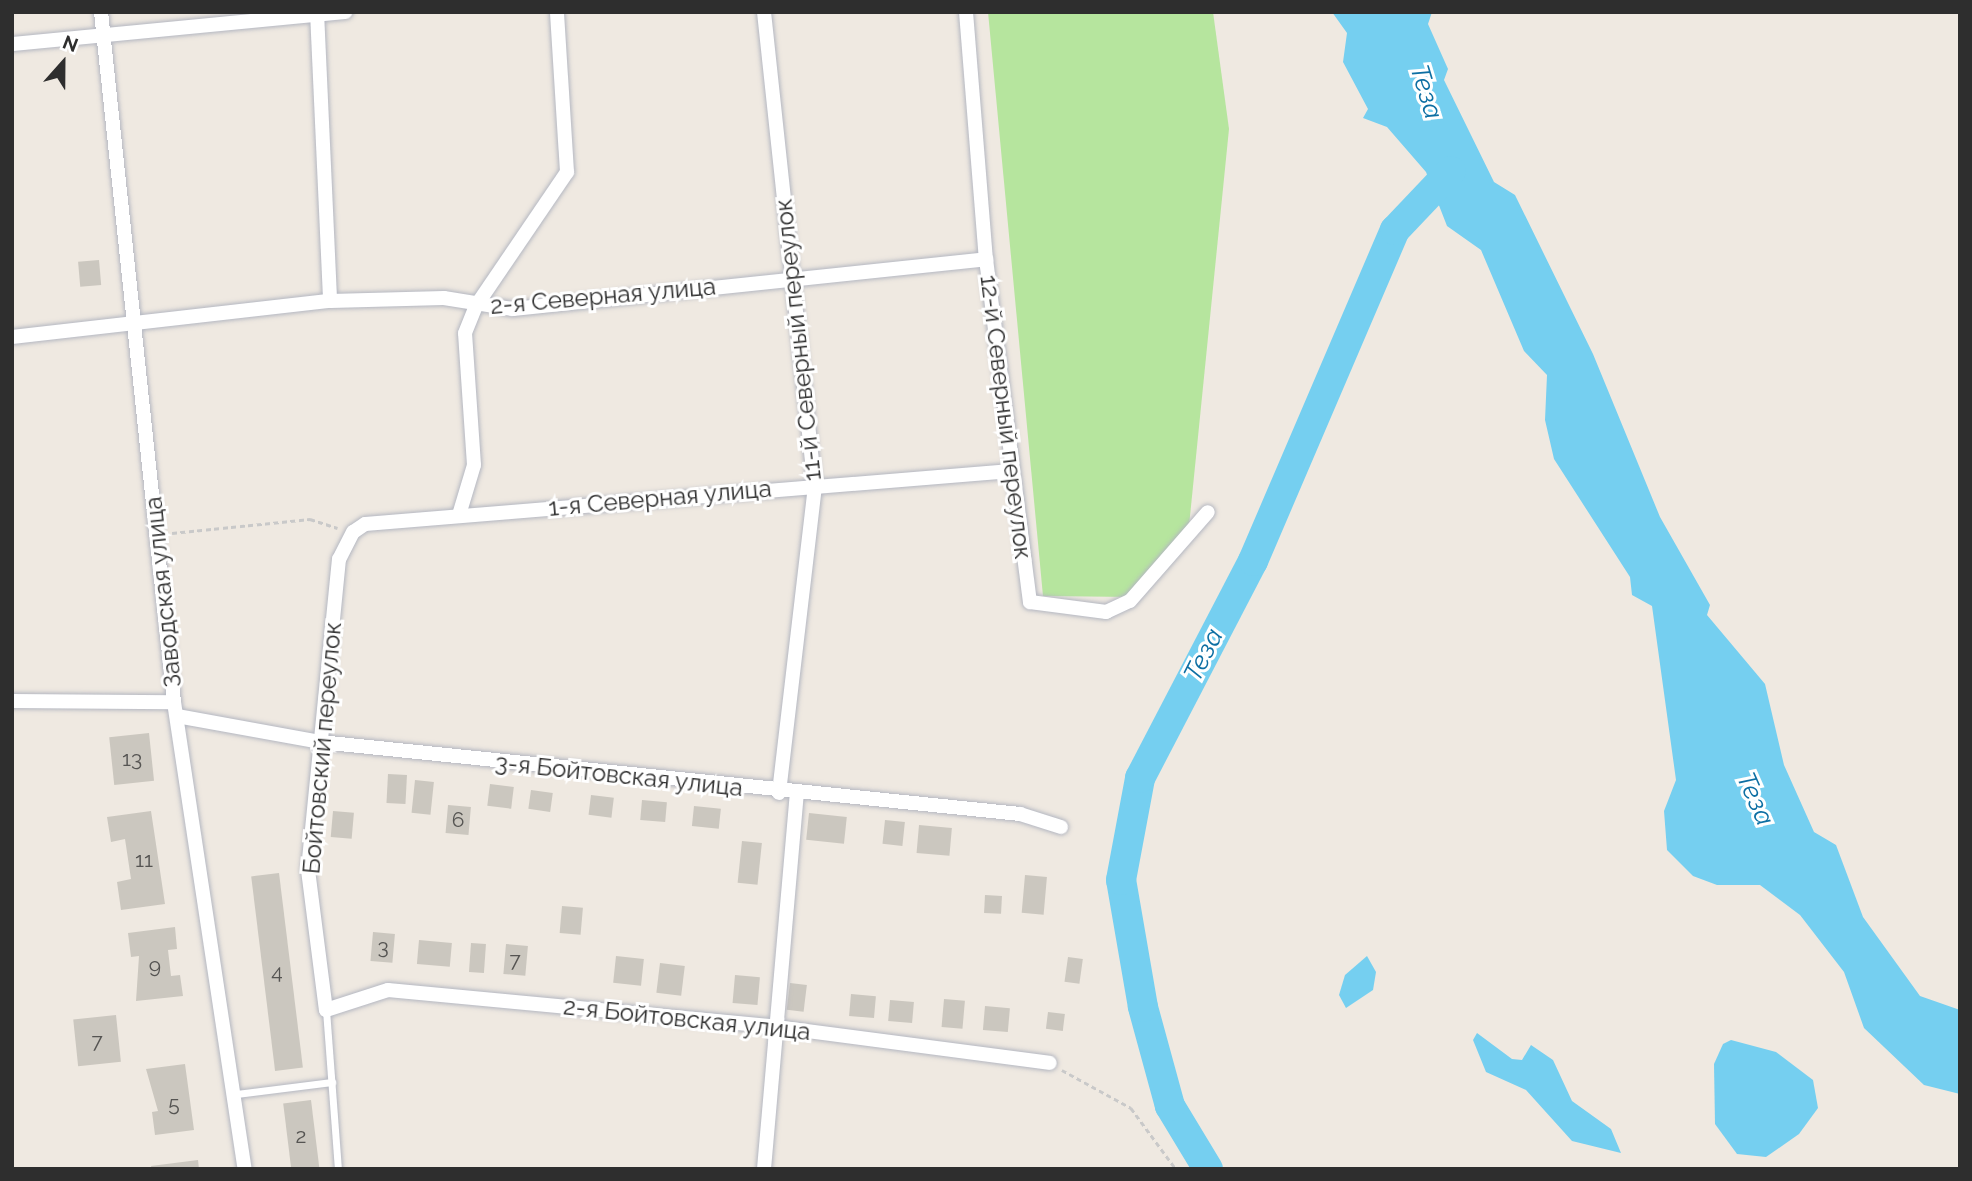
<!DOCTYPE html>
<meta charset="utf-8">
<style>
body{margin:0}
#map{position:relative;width:1972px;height:1181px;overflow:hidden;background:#efe9e1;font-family:Raleway,sans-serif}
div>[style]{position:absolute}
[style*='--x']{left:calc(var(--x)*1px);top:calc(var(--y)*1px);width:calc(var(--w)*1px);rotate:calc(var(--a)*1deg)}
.green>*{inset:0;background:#b6e59e}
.water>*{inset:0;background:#75cff0}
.river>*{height:30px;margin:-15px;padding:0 15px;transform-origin:15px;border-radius:15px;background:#75cff0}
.building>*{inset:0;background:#cbc7bf;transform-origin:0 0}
.path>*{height:2.5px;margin-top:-1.25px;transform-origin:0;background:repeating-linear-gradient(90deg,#c9c9c9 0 5px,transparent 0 8.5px)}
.roads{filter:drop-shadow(0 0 2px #b4b7c1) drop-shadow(0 0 2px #b4b7c1)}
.lane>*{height:7px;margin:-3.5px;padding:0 3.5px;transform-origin:3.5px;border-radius:3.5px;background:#fff}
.street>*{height:14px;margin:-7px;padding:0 7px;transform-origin:7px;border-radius:7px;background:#fff}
span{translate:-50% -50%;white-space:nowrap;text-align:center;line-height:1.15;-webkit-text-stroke:6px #fff;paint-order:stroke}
.number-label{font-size:21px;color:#555452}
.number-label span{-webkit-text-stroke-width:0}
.street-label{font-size:24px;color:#2e2e2e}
.water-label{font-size:26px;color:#0d6fa3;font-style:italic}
.frame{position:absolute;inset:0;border:14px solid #2e2e2e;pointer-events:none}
.north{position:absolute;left:28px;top:28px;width:70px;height:70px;-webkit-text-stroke:5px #fff;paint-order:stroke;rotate:21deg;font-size:19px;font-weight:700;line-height:28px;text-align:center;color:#2e2e2e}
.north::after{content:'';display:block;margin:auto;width:24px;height:32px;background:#2e2e2e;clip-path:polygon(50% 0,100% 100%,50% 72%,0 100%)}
</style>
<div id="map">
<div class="green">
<div style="clip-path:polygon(988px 12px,1213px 12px,1229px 129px,1188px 536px,1133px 597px,1043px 596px)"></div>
</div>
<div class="water">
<div style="clip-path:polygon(1332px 12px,1432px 12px,1428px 24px,1448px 69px,1444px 80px,1494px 182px,1515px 195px,1593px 354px,1660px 517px,1710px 605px,1707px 615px,1765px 684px,1784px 765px,1814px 832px,1836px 845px,1863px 917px,1920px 996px,1960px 1010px,1960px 1094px,1924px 1085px,1864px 1028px,1844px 972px,1800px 915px,1760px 885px,1717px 885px,1693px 876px,1667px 850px,1664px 811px,1676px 780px,1652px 606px,1632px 595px,1630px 577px,1554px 459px,1545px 420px,1547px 375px,1524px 351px,1481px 250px,1447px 226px,1426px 172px,1387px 127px,1363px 118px,1368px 109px,1343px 62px,1347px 33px)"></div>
<div style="clip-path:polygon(1367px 956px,1376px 972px,1373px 990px,1346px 1008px,1339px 995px,1345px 975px)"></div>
<div style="clip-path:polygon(1477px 1033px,1512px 1059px,1522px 1060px,1531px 1045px,1553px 1060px,1572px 1101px,1611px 1129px,1621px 1153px,1572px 1141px,1526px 1090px,1486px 1072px,1473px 1040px)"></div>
<div style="clip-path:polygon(1731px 1040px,1776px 1052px,1813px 1080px,1818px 1108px,1799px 1134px,1766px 1157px,1737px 1154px,1715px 1124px,1714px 1064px,1723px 1044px)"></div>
</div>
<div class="river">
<div style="--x:1208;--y:1169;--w:74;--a:-121.1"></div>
<div style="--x:1170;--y:1106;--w:103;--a:-105.3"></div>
<div style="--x:1143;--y:1007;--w:129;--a:-99.8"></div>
<div style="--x:1121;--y:880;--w:104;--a:-79.4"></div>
<div style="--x:1140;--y:778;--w:245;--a:-62.5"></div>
<div style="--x:1253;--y:561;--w:360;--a:-66.8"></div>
<div style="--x:1395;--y:230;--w:81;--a:-46.5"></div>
</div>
<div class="building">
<div style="left:99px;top:260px;width:25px;height:21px;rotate:85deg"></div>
<div style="left:149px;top:733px;width:48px;height:40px;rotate:84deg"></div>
<div style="left:388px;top:774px;width:19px;height:29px;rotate:3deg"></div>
<div style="left:415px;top:780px;width:19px;height:33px;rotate:6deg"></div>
<div style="left:490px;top:784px;width:24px;height:22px;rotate:7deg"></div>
<div style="left:531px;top:790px;width:22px;height:19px;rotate:8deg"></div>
<div style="left:591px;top:795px;width:23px;height:20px;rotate:7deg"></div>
<div style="left:642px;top:800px;width:25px;height:20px;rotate:5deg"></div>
<div style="left:448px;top:805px;width:23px;height:28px;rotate:5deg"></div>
<div style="left:694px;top:806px;width:27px;height:20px;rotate:6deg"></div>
<div style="clip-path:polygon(151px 811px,165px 904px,121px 910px,117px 882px,131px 879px,125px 839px,111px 842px,107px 817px)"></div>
<div style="left:333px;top:811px;width:21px;height:26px;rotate:5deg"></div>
<div style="left:809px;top:813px;width:38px;height:27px;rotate:6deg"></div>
<div style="left:885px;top:820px;width:20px;height:24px;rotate:6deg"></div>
<div style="left:919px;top:825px;width:33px;height:28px;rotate:5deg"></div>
<div style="left:742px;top:841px;width:20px;height:42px;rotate:6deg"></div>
<div style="left:279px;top:873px;width:196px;height:28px;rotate:83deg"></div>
<div style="left:1025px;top:875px;width:22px;height:38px;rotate:5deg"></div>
<div style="left:985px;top:895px;width:17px;height:18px;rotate:3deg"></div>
<div style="left:562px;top:906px;width:21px;height:27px;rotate:5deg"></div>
<div style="clip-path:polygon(175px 927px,177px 949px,168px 950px,171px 976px,180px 975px,183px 996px,136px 1001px,139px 956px,131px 957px,128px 933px)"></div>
<div style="left:373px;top:932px;width:22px;height:29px;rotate:5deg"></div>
<div style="left:419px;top:940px;width:33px;height:24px;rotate:5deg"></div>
<div style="left:471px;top:943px;width:15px;height:29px;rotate:4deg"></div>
<div style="left:506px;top:944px;width:22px;height:30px;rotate:5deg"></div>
<div style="left:616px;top:956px;width:28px;height:27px;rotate:6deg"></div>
<div style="left:1068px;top:957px;width:15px;height:25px;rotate:8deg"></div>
<div style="left:660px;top:963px;width:25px;height:30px;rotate:7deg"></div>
<div style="left:735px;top:975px;width:25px;height:28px;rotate:5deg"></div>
<div style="left:790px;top:983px;width:17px;height:27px;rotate:7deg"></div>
<div style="left:851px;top:994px;width:25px;height:22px;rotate:5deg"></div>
<div style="left:944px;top:999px;width:21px;height:28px;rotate:5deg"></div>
<div style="left:890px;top:1000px;width:24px;height:21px;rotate:5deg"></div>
<div style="left:985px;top:1006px;width:25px;height:24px;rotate:5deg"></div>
<div style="left:1048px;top:1012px;width:17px;height:17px;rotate:7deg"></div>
<div style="left:116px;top:1015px;width:47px;height:43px;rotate:84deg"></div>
<div style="clip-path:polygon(185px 1064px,194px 1130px,155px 1135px,152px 1112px,158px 1111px,146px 1069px)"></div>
<div style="left:311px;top:1100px;width:70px;height:28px;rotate:83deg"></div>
<div style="clip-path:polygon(198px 1160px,199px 1169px,152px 1169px,151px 1166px)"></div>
</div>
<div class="path">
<div style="--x:172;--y:533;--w:139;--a:-5.8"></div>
<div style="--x:310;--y:519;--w:29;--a:18"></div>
<div style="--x:1062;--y:1070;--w:79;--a:28.8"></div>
<div style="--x:1131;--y:1108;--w:76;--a:53.6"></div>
</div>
<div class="roads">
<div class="lane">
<div style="--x:326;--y:1010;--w:159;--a:85.7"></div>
<div style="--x:236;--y:1094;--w:97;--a:-7.1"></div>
</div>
<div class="street">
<div style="--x:101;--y:12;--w:694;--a:83.96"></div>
<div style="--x:174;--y:702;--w:472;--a:81.4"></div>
<div style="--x:317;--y:12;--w:289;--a:87.4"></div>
<div style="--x:764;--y:12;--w:477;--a:83.9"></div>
<div style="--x:815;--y:486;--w:309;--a:96.7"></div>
<div style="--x:966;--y:12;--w:248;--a:85.4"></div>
<div style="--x:986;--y:259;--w:346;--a:82.7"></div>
<div style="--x:1030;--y:602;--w:77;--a:7.5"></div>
<div style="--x:1106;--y:612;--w:26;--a:-25"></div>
<div style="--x:1130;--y:601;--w:118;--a:-48.8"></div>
<div style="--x:12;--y:44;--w:335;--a:-5.5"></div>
<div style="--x:12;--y:337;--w:320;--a:-6.5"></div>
<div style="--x:330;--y:301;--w:114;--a:-1.5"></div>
<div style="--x:444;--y:298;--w:70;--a:9.1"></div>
<div style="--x:513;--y:309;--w:476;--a:-6"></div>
<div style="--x:1011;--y:471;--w:648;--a:175.31"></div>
<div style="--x:365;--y:524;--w:14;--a:146"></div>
<div style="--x:353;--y:532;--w:30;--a:117"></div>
<div style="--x:339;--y:559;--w:313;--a:95.7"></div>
<div style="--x:308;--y:870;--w:141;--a:82.7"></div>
<div style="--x:326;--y:1010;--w:65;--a:-17.9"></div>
<div style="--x:388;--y:990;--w:391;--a:5.4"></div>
<div style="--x:777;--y:1027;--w:275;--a:7.5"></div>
<div style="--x:459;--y:515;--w:52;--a:-73.3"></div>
<div style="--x:474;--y:465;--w:132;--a:-93.9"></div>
<div style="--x:465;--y:333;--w:29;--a:-68"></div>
<div style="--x:476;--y:306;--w:162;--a:-55.8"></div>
<div style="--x:567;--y:172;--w:160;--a:-93.6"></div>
<div style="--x:12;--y:701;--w:162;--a:0.4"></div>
<div style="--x:177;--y:716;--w:145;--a:10.3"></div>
<div style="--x:320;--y:742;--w:704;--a:5.87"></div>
<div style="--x:1020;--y:814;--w:43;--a:17.6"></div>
<div style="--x:764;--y:1169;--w:375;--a:-85"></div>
</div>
</div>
<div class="number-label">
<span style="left:132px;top:759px">13</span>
<span style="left:458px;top:820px">6</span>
<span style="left:144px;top:860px">11</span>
<span style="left:383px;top:947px">3</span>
<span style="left:515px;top:960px">7</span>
<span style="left:155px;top:966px">9</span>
<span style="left:277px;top:972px">4</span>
<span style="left:97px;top:1041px">7</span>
<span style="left:174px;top:1104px">5</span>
<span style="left:301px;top:1136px">2</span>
</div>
<div class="street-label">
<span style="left:603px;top:296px;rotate:-5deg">2-я Северная улица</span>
<span style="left:798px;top:340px;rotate:-96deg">11-й Северный переулок</span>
<span style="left:1006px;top:417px;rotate:83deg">12-й Северный переулок</span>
<span style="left:660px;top:498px;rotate:-5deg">1-я Северная улица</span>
<span style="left:163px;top:592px;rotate:-96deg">Заводская улица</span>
<span style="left:322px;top:748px;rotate:-85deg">Бойтовский переулок</span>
<span style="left:619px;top:775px;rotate:6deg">3-я Бойтовская улица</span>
<span style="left:687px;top:1019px;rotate:6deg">2-я Бойтовская улица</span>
</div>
<div class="water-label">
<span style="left:1426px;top:92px;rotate:73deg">Теза</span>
<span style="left:1204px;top:655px;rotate:-63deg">Теза</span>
<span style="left:1755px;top:799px;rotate:66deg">Теза</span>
</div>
<div class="frame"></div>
<div class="north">N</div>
</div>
